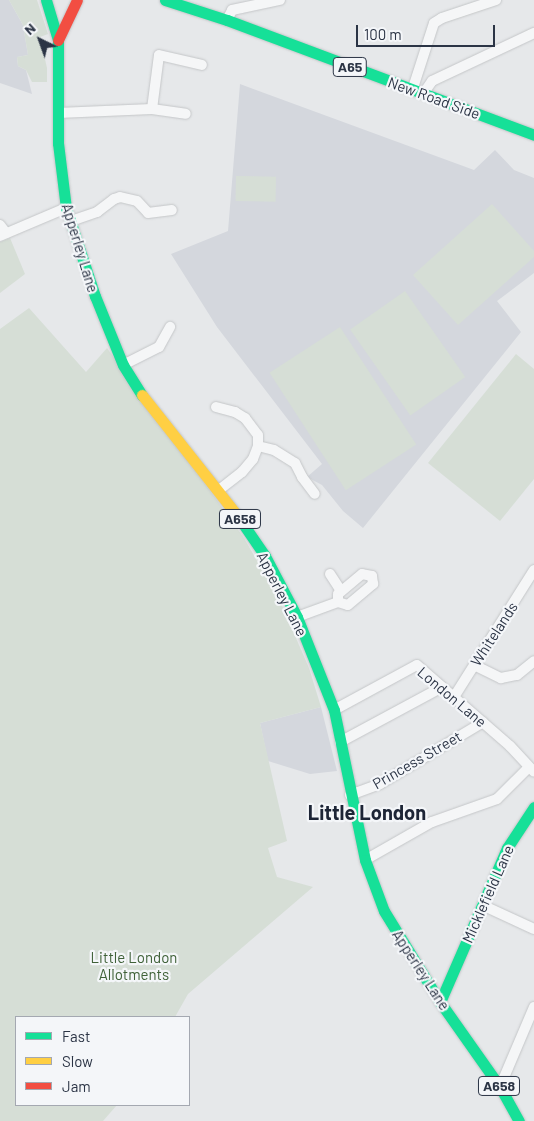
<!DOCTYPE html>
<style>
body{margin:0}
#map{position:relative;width:534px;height:1121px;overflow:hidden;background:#e6e8ea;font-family:Barlow,sans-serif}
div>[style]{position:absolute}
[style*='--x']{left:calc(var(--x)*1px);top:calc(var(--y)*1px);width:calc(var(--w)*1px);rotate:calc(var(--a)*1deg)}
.built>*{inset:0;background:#d4d7dd}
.green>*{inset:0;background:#d6ded6;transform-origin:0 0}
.roads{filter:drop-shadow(0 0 1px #c4c6c8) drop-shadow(0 0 1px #c4c6c8)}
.street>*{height:10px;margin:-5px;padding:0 5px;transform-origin:5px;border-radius:5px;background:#f5f6f7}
.fast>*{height:11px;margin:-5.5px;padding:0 5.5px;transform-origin:5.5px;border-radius:5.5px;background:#16e098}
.slow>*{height:11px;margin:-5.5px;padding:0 5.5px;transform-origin:5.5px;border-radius:5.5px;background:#ffcf43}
.jam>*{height:11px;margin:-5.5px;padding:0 5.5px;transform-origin:5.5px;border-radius:5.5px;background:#f24e42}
span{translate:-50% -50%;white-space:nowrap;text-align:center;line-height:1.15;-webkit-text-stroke:4.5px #f4f6f9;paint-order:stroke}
.shield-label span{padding:1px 4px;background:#f4f6f9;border:1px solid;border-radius:4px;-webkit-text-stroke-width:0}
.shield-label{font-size:14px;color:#2b3445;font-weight:700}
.street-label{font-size:15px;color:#2b3445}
.park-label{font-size:15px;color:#3f6138}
.district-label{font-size:20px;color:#1d2536;font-weight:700}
.legend{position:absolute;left:15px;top:1016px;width:175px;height:90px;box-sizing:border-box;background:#f4f6f9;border:1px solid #a4a8b1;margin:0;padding:6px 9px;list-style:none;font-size:15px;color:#2b3445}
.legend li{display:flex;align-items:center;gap:10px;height:25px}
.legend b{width:25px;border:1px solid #a4a8b1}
.north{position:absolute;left:15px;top:15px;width:50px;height:50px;-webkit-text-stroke:4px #f4f6f9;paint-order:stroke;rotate:318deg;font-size:14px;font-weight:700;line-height:20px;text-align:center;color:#2b3445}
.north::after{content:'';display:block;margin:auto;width:18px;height:22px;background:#2b3445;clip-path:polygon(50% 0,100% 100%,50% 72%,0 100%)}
.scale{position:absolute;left:356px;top:25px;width:139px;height:22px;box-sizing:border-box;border:2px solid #2b3445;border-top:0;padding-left:6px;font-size:15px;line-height:18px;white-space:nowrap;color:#2b3445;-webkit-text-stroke:4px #f4f6f9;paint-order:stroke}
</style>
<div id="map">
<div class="built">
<div style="clip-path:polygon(0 0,9px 0,23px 25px,28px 55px,17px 57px,18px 66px,26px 70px,32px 94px,0 83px)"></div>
<div style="clip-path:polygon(240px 84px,474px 170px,495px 150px,514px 170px,534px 178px,534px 273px,497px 301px,521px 332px,363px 528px,343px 511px,322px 485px,307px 477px,322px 464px,217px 327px,171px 254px,228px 231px)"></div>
<div style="clip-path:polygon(321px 707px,337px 771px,310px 774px,268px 761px,260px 723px)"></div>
</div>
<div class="green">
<div style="clip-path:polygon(9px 0,37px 0,48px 34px,40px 37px,47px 68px,47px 82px,32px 82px,26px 70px,18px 66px,17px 57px,28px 55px,23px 25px)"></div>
<div style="left:236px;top:176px;width:40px;height:25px;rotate:1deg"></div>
<div style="clip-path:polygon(492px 204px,534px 251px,534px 257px,458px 325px,413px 275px)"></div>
<div style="clip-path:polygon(10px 238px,25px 274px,0 293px,0 242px)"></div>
<div style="left:405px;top:291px;width:105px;height:67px;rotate:55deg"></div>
<div style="clip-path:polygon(29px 308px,86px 372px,107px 348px,244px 538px,279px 599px,309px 668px,321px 707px,260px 723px,287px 841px,268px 848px,277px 877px,313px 887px,188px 994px,175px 1017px,16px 1017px,16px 1105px,117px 1105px,103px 1121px,0 1121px,0 329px)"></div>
<div style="left:340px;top:327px;width:140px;height:84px;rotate:57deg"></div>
<div style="clip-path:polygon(516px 354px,534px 369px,534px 479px,500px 521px,428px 463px)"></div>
</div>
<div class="roads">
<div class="street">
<div style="--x:227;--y:20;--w:11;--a:-63"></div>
<div style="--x:232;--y:10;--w:49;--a:-11.8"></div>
<div style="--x:412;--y:91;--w:71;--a:-72.1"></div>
<div style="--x:434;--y:23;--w:9;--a:-32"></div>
<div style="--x:442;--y:18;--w:57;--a:-18.4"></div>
<div style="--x:423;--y:94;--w:16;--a:-55"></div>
<div style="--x:432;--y:81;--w:113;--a:-25.2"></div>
<div style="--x:152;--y:109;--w:34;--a:8"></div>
<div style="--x:58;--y:113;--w:94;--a:-2.4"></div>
<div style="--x:152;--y:109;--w:54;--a:-82.6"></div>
<div style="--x:159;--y:55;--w:44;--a:13.1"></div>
<div style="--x:71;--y:221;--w:28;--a:-19"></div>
<div style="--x:97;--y:212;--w:21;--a:-37"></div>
<div style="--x:114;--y:199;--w:6;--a:-18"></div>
<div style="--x:120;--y:197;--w:17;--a:13"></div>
<div style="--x:137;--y:201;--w:16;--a:47"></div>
<div style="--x:148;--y:213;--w:24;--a:-7"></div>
<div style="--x:0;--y:225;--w:10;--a:53"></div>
<div style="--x:0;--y:236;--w:72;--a:-23"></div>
<div style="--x:123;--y:365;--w:40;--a:-26.6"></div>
<div style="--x:159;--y:347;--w:23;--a:-61"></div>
<div style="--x:216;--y:407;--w:20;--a:15"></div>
<div style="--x:235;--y:412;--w:12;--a:31"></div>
<div style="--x:245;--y:418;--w:21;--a:53"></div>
<div style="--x:258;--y:435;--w:11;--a:90"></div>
<div style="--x:258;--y:446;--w:14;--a:111"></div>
<div style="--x:253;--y:459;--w:17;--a:130"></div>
<div style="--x:242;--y:472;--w:29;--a:142"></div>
<div style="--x:258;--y:446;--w:16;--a:14"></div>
<div style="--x:274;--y:450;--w:25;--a:32"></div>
<div style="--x:295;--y:463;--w:16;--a:63"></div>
<div style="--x:302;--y:477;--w:21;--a:53"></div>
<div style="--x:330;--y:574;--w:20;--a:57"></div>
<div style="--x:297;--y:617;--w:44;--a:-20.1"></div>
<div style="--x:338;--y:602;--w:10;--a:17"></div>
<div style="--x:348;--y:605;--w:33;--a:-40"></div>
<div style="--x:373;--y:584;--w:8;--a:-97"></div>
<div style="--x:372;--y:576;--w:10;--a:-169"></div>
<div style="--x:362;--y:574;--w:31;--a:140"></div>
<div style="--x:338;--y:594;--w:8;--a:90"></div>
<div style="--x:474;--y:665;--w:30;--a:26"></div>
<div style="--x:501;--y:678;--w:16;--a:-11"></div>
<div style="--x:517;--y:675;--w:22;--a:-39"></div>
<div style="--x:454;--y:697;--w:150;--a:-57.8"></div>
<div style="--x:334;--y:710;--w:94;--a:-28.5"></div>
<div style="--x:417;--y:665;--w:123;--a:41.1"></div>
<div style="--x:510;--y:746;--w:35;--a:47"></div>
<div style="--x:340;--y:742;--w:116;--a:-28.3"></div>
<div style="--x:350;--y:795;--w:32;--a:-20"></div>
<div style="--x:380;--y:784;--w:120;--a:-31"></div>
<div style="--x:365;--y:860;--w:77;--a:-29.6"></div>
<div style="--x:432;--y:822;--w:69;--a:-19.5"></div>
<div style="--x:497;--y:799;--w:45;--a:-45"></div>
<div style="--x:482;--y:905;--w:57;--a:24.8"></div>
<div style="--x:500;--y:1087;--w:87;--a:-67"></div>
</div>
<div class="fast">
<div style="--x:46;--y:0;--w:42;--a:73.3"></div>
<div style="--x:58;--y:40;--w:103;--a:90"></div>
<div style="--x:58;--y:143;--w:65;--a:83"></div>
<div style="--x:66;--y:208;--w:93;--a:71.8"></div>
<div style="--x:95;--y:296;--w:74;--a:67.9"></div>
<div style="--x:123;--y:365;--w:36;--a:58"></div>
<div style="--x:165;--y:0;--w:65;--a:17.9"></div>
<div style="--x:227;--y:20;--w:328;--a:20.5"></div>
<div style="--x:239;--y:518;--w:46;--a:55.6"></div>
<div style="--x:265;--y:556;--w:69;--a:62.3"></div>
<div style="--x:297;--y:617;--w:100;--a:68.3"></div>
<div style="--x:334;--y:710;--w:153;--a:78.3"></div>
<div style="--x:365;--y:860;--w:54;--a:69.6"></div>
<div style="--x:384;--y:911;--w:107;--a:58.4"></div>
<div style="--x:440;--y:1002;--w:104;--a:54.8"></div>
<div style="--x:500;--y:1087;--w:39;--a:61"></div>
<div style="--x:440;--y:1002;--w:168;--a:-66.5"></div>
<div style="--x:507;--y:848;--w:49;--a:-56.6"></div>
</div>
<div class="slow">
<div style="--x:142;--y:395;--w:157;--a:51.7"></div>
</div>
<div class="jam">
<div style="--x:58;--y:40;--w:44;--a:-64.6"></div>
</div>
</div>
<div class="shield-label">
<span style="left:350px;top:67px">A65</span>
<span style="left:240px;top:519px">A658</span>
<span style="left:499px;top:1086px">A658</span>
</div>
<div class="street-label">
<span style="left:434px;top:98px;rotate:20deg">New Road Side</span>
<span style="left:80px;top:248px;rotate:73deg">Apperley Lane</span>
<span style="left:282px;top:594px;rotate:63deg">Apperley Lane</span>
<span style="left:494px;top:634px;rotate:-57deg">Whitelands</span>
<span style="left:452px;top:697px;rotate:40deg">London Lane</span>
<span style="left:417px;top:760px;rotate:-30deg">Princess Street</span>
<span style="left:488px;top:894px;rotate:-66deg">Micklefield Lane</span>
<span style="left:421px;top:970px;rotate:57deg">Apperley Lane</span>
</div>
<div class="park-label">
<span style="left:134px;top:966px">Little London<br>Allotments</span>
</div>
<div class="district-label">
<span style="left:367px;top:812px">Little London</span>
</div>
<ul class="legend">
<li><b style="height:6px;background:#16e098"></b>Fast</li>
<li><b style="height:6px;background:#ffcf43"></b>Slow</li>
<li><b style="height:6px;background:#f24e42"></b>Jam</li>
</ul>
<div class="north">N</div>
<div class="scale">100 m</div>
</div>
